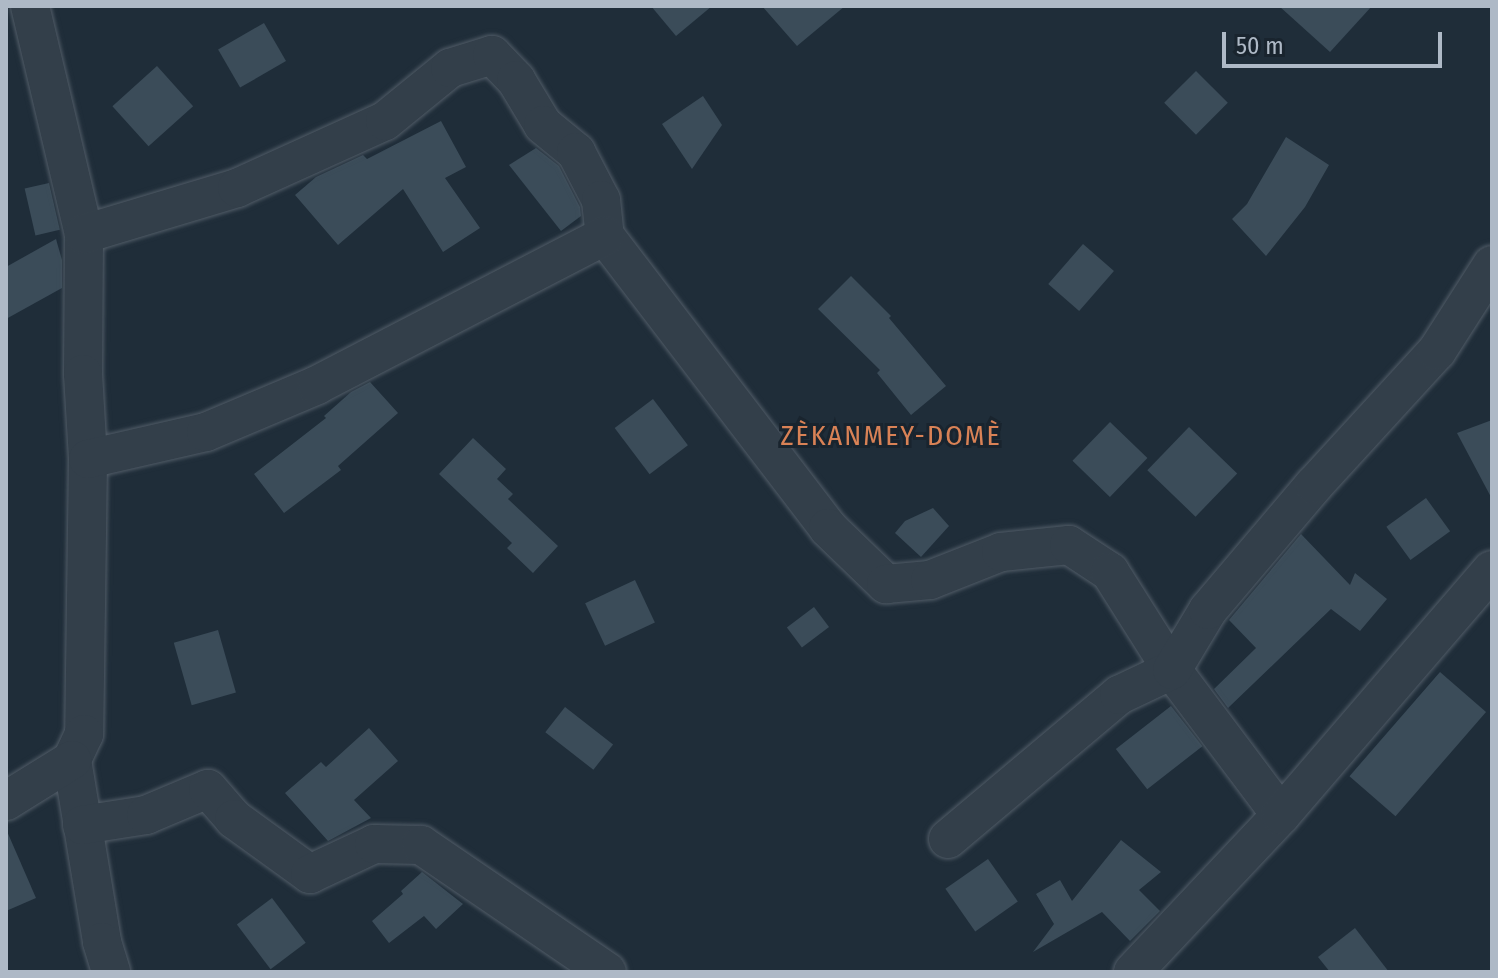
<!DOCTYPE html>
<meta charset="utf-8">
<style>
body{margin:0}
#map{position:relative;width:1498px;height:978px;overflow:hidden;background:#1f2d39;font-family:"Fira Sans Condensed",sans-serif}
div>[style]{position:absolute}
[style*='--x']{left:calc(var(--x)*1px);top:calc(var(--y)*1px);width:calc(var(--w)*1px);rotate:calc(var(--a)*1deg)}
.building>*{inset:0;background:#3b4c59;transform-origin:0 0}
.roads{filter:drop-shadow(0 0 2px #515c67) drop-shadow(0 0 2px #515c67)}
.minor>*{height:38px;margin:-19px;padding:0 19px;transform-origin:19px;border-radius:19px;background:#333f4a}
span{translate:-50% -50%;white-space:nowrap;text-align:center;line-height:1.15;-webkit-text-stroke:6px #19242e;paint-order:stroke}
.quarter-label{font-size:28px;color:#d98256;letter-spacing:2px}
.frame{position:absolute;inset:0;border:8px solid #aeb9c6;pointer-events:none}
.scale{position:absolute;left:1222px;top:32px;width:220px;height:36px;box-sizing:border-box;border:4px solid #aeb9c6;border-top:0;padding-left:10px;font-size:24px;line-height:28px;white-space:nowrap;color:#aeb9c6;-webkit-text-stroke:6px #19242e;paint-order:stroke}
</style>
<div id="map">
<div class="building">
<div style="clip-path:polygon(651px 6px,712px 6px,676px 36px)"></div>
<div style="clip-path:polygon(762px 6px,845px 6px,797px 46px)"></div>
<div style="clip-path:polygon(1279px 6px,1372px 6px,1330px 52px)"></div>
<div style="left:264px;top:23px;width:44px;height:53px;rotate:60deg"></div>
<div style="left:157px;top:66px;width:54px;height:60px;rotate:48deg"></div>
<div style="left:1196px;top:71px;width:45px;height:45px;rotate:45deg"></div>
<div style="clip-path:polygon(703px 96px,722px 125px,692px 169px,662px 124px)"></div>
<div style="clip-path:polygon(441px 121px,466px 167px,445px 178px,480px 228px,443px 252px,403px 189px,338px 245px,295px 195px,316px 177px,363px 155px,367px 159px)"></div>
<div style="clip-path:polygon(1286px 137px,1329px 165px,1305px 207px,1266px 256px,1232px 219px,1247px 204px)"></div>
<div style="clip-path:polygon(536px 148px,559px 166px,580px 207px,581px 216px,561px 231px,509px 165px)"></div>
<div style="left:49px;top:183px;width:48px;height:25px;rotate:77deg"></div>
<div style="clip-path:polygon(56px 239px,62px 260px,62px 288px,6px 319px,6px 267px)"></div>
<div style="left:1083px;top:244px;width:41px;height:53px;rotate:41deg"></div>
<div style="clip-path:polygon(851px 276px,891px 316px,889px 318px,946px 386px,911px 415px,877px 373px,880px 370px,818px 309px)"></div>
<div style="clip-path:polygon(370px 382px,398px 413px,338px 466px,341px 470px,284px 513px,254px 474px,326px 418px,324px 416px,351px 392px)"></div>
<div style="left:653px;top:399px;width:58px;height:48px;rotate:53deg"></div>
<div style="clip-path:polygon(1492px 420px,1492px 499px,1457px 433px)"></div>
<div style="left:1110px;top:422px;width:52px;height:54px;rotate:44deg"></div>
<div style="left:1189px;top:427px;width:67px;height:60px;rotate:44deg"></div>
<div style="clip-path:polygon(473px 438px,506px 469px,497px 479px,513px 494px,508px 499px,558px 546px,533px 573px,507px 548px,512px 543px,439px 474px)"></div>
<div style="left:1426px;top:498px;width:41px;height:49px;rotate:54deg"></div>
<div style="clip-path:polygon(933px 508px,949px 526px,921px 557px,895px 533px,905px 521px)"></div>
<div style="clip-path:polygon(1301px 534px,1350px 585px,1355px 573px,1387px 599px,1360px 631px,1331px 609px,1228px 708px,1214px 689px,1256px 648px,1229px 620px)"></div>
<div style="left:635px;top:580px;width:47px;height:55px;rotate:65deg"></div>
<div style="left:814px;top:607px;width:25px;height:34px;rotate:53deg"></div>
<div style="left:218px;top:630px;width:65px;height:46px;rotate:74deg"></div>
<div style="left:1440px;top:672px;width:61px;height:138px;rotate:41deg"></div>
<div style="left:1171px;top:706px;width:51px;height:70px;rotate:52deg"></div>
<div style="left:565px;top:707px;width:61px;height:32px;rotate:38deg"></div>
<div style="clip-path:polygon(369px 728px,398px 761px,354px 800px,371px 818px,328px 841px,285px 793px,321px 762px,326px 767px)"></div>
<div style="clip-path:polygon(6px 829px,36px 898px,6px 911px)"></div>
<div style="clip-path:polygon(1121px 840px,1161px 872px,1139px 890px,1160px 911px,1130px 941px,1102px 912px,1033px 952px,1054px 924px,1036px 894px,1060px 880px,1072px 901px)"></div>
<div style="left:988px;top:859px;width:52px;height:52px;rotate:55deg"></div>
<div style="clip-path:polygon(422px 872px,463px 904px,436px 929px,424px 916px,389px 943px,372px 921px,403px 894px,401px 891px)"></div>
<div style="left:272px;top:898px;width:56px;height:44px;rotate:53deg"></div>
<div style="clip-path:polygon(1355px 928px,1389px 972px,1330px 972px,1318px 957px)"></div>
</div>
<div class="roads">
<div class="minor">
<div style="--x:30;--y:6;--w:234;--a:76.7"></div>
<div style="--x:84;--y:234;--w:140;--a:90.4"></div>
<div style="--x:83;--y:374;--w:85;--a:86.6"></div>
<div style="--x:88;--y:459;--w:275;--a:90.8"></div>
<div style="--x:84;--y:734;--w:29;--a:115"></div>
<div style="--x:72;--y:760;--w:184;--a:80.6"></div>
<div style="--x:102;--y:942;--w:31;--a:73"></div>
<div style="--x:84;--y:234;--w:160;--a:-16.7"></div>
<div style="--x:237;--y:188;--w:162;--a:-24.4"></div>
<div style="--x:385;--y:121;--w:84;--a:-39.2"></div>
<div style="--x:450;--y:68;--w:44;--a:-17.2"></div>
<div style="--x:492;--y:55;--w:35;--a:46"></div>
<div style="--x:516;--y:80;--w:52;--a:59"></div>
<div style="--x:543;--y:125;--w:43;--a:39.3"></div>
<div style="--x:576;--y:152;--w:54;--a:62.5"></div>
<div style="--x:601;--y:200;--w:36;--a:84"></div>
<div style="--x:605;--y:236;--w:367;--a:52.6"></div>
<div style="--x:828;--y:528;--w:81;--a:44"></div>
<div style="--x:886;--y:584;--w:44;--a:-5.2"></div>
<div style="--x:930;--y:580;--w:76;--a:-21.5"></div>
<div style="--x:1001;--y:552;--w:68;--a:-5.9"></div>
<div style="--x:1069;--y:545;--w:49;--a:33.4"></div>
<div style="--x:1110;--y:572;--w:116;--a:57.7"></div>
<div style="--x:1172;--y:670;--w:181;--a:53.1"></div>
<div style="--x:88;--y:459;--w:121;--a:-12.9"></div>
<div style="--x:206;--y:432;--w:121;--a:-22.9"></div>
<div style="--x:317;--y:385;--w:324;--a:-27.4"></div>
<div style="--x:6;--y:801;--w:78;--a:-31.8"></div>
<div style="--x:82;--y:825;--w:65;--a:-8.9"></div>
<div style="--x:146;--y:815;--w:67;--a:-22.8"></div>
<div style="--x:208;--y:789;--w:40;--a:49"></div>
<div style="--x:234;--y:819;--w:94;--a:35.9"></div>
<div style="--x:310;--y:874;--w:71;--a:-25.1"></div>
<div style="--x:374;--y:844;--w:47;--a:1.2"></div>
<div style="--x:421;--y:845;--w:225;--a:34.3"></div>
<div style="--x:948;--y:839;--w:224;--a:-40.1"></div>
<div style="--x:1119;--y:695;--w:59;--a:-25.3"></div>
<div style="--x:1172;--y:670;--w:70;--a:-59"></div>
<div style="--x:1208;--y:610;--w:165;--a:-49.7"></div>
<div style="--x:1315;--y:484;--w:180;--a:-47.5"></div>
<div style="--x:1437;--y:351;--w:102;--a:-57.4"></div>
<div style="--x:1133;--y:972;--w:216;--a:-46.7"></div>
<div style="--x:1281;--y:815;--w:323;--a:-49.3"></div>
</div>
</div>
<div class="quarter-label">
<span style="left:891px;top:436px">ZÈKANMEY-DOMÈ</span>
</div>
<div class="frame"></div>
<div class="scale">50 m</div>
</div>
